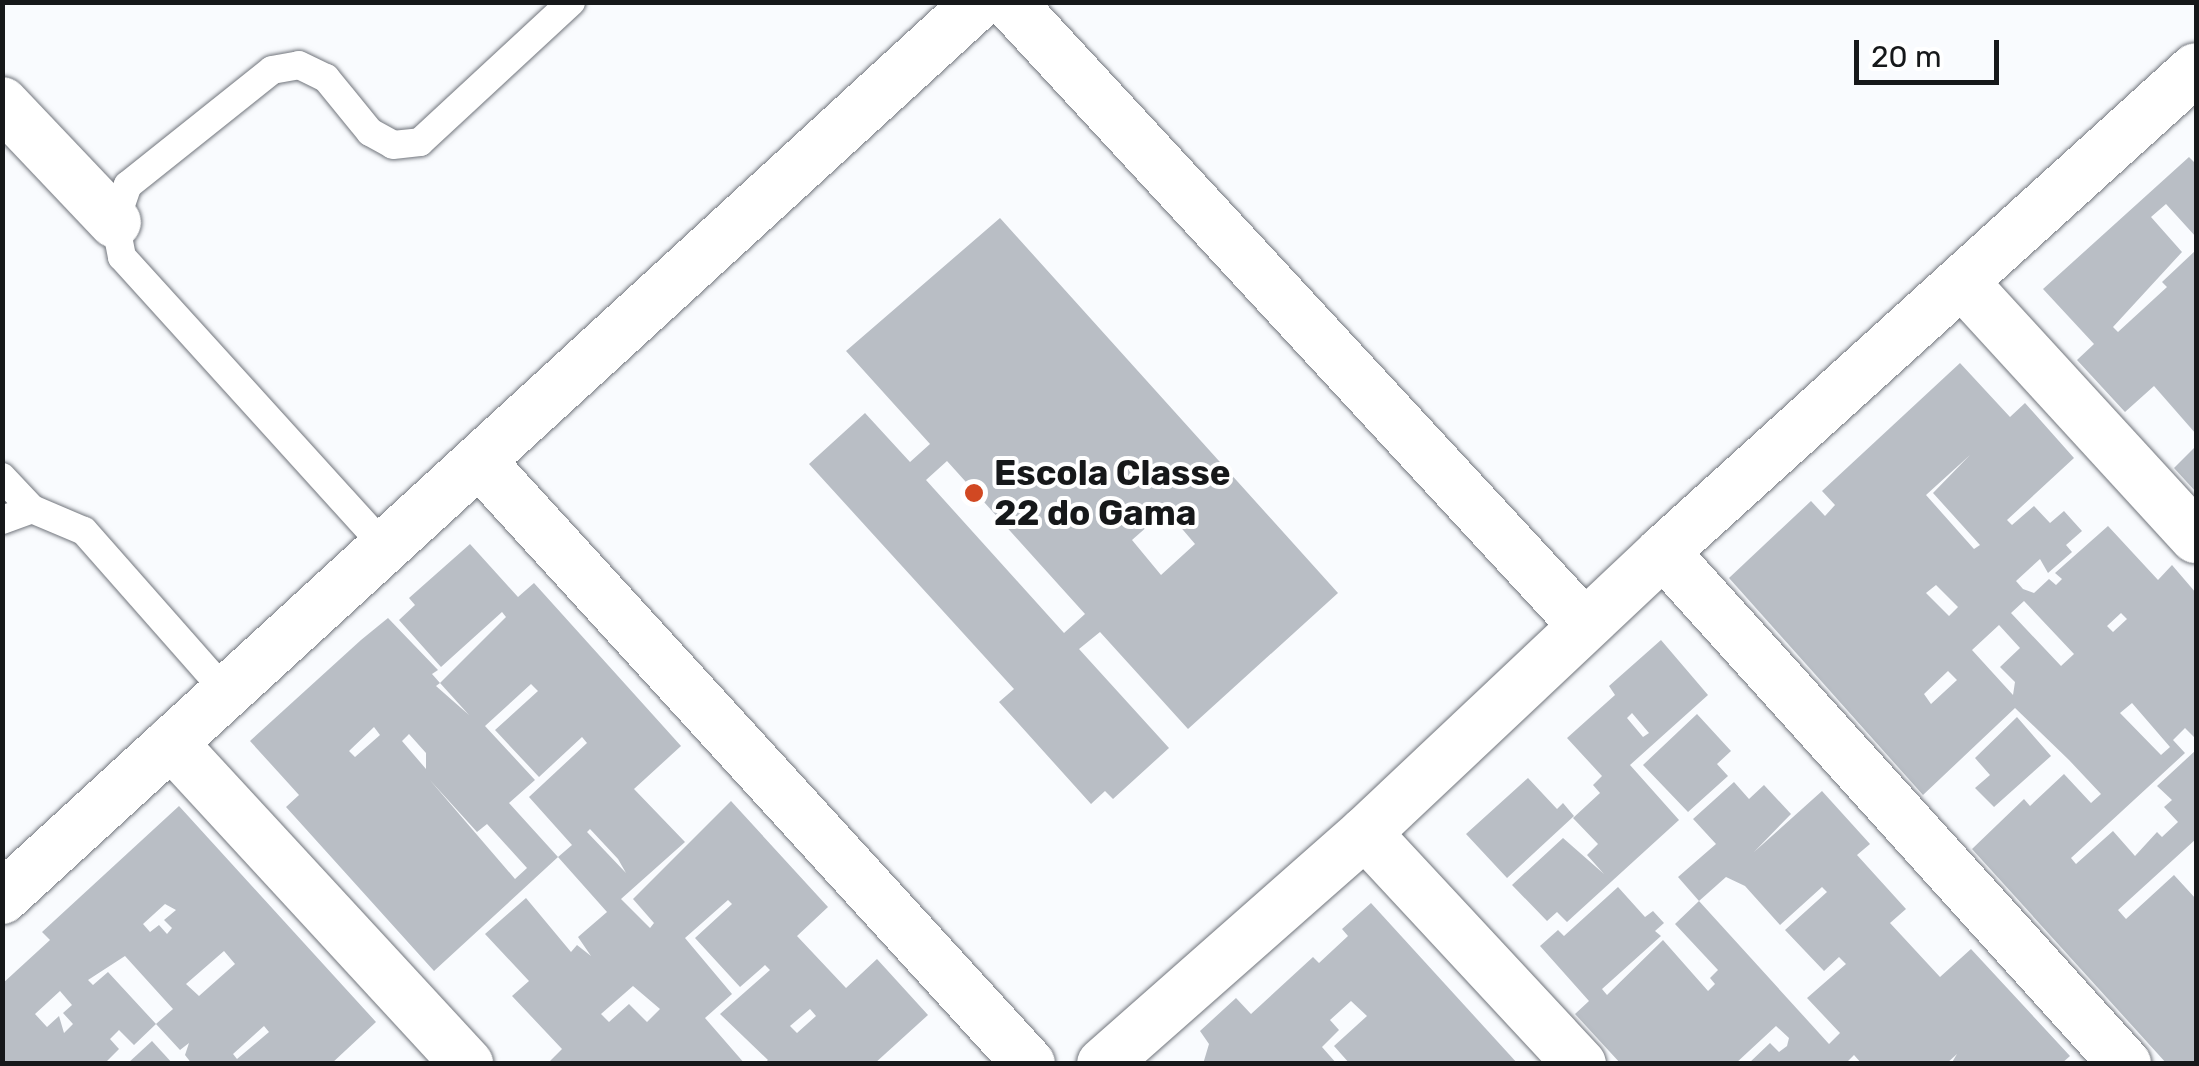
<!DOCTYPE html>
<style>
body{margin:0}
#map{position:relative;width:2199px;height:1066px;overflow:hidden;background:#f9fbfe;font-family:Rubik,sans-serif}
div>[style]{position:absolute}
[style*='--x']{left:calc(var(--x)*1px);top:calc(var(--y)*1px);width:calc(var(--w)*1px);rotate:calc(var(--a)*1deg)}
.building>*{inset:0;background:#b9bec5}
.roads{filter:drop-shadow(0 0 2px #71757c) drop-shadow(0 0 2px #71757c)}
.lane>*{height:28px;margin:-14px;padding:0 14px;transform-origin:14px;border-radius:14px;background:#fff}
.street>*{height:52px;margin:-26px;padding:0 26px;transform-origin:26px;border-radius:26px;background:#fff}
.dots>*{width:28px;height:28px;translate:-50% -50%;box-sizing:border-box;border:5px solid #fff;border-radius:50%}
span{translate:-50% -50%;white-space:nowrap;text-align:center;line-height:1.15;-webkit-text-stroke:8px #fff;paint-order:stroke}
.poi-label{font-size:35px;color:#16181a;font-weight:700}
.left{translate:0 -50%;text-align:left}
.frame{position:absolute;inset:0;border:5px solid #16181a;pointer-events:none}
.scale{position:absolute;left:1854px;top:40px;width:145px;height:45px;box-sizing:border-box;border:5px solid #16181a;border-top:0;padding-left:12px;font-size:30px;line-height:35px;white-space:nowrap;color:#16181a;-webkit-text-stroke:8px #fff;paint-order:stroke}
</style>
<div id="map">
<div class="building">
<div style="clip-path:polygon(2189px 157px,2196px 164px,2196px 237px,2166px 204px,2151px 217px,2182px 252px,2113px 327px,2118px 332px,2167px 287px,2162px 282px,2196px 250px,2196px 434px,2154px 386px,2125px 412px,2077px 360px,2094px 344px,2043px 289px)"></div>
<div style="clip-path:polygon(evenodd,1000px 218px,1338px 593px,1188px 729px,1100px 632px,1079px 649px,1169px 748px,1113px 799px,1105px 791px,1091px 804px,999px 702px,1014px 689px,809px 464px,865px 413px,910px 462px,930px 444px,846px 351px,1000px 218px,947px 461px,1085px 614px,1064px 633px,926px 480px,947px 461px,1000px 218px,1166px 510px,1195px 544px,1161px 575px,1132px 540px,1166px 510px)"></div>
<div style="clip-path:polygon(evenodd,1960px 363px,2010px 417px,2025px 403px,2074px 458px,2007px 520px,2012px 525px,2034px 506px,2050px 523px,2064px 511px,2082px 531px,2066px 545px,2072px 552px,2048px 573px,2040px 559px,2016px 581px,2023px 589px,2034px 593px,2049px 579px,2056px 585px,2062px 579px,2055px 573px,2108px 526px,2158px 580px,2172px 565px,2196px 593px,2196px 739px,2185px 728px,2173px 740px,2185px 753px,2071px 858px,2076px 864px,2113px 831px,2135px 856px,2157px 832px,2162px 837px,2178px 822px,2164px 807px,2172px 800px,2157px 786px,2196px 750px,2196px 839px,2118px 910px,2126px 919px,2174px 875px,2196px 899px,2196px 1064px,2167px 1064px,1972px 849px,2024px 799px,2030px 806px,2064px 774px,2091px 803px,2101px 794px,2069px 760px,2015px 708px,1923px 795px,1729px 578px,1811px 501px,1825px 516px,1835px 505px,1822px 491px,1960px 363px,1970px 455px,1933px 493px,1980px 545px,1974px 549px,1926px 495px,1970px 455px,1960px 363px,1936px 585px,1958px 607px,1949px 616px,1926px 593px,1936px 585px,1960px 363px,2024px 601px,2074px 654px,2061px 666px,2011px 613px,2024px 601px,1960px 363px,2121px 613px,2127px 619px,2113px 632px,2107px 626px,2121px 613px,1960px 363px,1999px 625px,2020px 648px,2000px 667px,2015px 682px,2013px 695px,1972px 650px,1999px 625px,1960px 363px,1948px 671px,1957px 680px,1931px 704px,1924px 694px,1948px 671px,1960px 363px,2132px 703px,2170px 747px,2161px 755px,2120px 713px,2132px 703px)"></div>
<div style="clip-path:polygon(2196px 446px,2196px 492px,2174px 468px)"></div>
<div style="clip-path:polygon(evenodd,470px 544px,518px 597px,534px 583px,681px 746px,634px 789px,685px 842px,621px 899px,650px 928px,654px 923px,633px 899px,731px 801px,828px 907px,797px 936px,846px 988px,877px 959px,928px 1015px,874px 1064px,763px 1064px,768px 1060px,720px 1014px,770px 970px,765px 965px,740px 987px,695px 938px,732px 904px,728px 900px,685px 938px,732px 994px,705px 1018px,745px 1064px,547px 1064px,562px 1049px,512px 996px,529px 981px,485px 934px,526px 898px,571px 952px,577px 945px,591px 956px,578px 937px,607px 912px,558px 857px,572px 845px,529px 797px,587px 743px,582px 737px,539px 777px,495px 730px,538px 691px,531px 684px,485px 726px,535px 780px,509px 803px,558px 857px,434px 971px,286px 807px,299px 795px,250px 741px,361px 640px,388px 618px,438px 670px,432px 674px,440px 683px,506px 617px,502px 612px,441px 667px,399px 620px,415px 605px,409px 598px,470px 544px,440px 683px,469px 715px,436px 686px,440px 683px,470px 544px,374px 727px,380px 735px,355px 757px,349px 751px,374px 727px,470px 544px,409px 734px,426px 753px,426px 769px,402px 741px,409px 734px,470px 544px,429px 779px,477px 832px,487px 824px,527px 868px,515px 879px,429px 779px,470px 544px,590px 829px,618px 859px,626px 873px,587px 832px,590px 829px,470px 544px,633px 986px,660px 1009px,647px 1022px,629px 1004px,609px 1022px,601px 1014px,633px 986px,470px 544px,810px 1009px,816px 1016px,797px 1033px,790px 1026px,810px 1009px)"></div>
<div style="clip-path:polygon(evenodd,1661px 640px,1708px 695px,1630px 765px,1679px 820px,1567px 922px,1557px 912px,1547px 921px,1512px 885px,1563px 838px,1604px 874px,1587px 855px,1598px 844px,1573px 818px,1600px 793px,1593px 785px,1602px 776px,1567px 738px,1615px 695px,1609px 686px,1661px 640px,1632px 713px,1649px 733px,1643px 737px,1627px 718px,1632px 713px)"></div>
<div style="clip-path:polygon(1697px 714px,1731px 751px,1717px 764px,1728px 776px,1688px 812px,1643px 765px)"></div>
<div style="clip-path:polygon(2017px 717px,2051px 756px,1994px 807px,1975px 788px,1990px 775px,1975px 758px)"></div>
<div style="clip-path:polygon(1528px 778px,1557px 809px,1563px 803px,1574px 816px,1507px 878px,1466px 834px)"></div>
<div style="clip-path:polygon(1734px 782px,1749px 799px,1764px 785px,1791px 814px,1754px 852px,1822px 791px,1870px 844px,1857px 855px,1906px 909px,1890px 923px,1940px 977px,1971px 949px,2070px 1056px,2061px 1064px,1951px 1064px,1957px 1054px,1946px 1064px,1862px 1064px,1854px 1055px,1845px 1064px,1748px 1064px,1770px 1043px,1779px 1052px,1787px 1046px,1789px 1038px,1776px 1026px,1735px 1064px,1621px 1064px,1575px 1014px,1589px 1001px,1540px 946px,1558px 930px,1564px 936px,1618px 887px,1645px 917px,1653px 911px,1664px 923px,1655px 931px,1661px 936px,1602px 989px,1607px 995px,1663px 940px,1708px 991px,1715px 984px,1710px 978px,1718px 970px,1675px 924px,1699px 901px,1829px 1044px,1840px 1033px,1807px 998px,1846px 964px,1839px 957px,1824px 971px,1785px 930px,1827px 892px,1822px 887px,1780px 925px,1745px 886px,1726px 877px,1699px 901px,1678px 877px,1716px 844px,1693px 819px)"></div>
<div style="clip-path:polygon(evenodd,179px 806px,376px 1022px,331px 1064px,192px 1064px,185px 1055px,189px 1043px,180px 1050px,156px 1024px,134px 1045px,119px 1030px,110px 1039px,119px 1049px,104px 1064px,2px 1064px,2px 984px,50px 940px,42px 932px,179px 806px,165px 904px,176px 910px,164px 920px,172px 928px,167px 934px,159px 925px,150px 932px,143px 924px,165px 904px,179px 806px,224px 951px,235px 964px,199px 996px,186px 984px,224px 951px,179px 806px,125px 956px,173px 1009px,156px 1024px,108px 972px,93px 985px,88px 980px,125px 956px,179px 806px,60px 991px,72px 1005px,63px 1013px,73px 1024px,64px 1033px,59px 1016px,47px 1027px,35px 1014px,60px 991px,179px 806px,264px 1026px,269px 1032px,237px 1059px,233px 1054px,264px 1026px)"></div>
<div style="clip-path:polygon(1371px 903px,1518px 1064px,1350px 1064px,1334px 1046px,1367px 1016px,1351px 1001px,1330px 1020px,1339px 1030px,1322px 1047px,1337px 1064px,1203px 1064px,1209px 1044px,1200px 1031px,1236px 998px,1251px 1014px,1313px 957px,1319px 963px,1348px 936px,1342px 929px)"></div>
<div style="clip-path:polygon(152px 1041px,173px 1064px,127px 1064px)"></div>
</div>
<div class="roads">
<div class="lane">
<div style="--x:2;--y:477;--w:44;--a:46.8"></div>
<div style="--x:2;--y:520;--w:32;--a:-20"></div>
<div style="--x:32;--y:509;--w:56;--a:22.9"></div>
<div style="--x:84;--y:531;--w:216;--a:48.6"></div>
<div style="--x:386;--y:548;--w:393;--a:-132.2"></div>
<div style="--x:122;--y:257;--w:36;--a:-101"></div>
<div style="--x:115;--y:222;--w:39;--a:-71"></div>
<div style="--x:128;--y:185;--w:184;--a:-38.6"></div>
<div style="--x:272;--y:70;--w:27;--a:-10"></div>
<div style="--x:299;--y:65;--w:30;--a:26"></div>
<div style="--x:326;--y:78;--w:70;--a:50.8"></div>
<div style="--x:370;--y:132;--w:26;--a:29"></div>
<div style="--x:393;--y:145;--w:27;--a:-6"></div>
<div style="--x:420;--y:142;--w:206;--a:-42.8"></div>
</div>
<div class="street">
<div style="--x:1009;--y:2;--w:848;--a:47.29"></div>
<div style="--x:2;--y:103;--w:164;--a:46.5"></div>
<div style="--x:1962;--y:282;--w:346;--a:47.5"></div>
<div style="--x:480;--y:462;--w:815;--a:47.64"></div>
<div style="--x:1663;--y:552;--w:690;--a:47.94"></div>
<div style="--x:171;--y:743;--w:437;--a:47.3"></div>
<div style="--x:1365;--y:833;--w:316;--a:47.1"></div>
<div style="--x:2;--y:898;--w:1326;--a:-42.52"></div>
<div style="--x:1103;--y:1064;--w:349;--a:-41.4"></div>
<div style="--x:1365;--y:833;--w:410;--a:-43.3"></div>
<div style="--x:1663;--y:552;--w:719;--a:-42.18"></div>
</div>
</div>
<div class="dots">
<div style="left:974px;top:493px;background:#d14822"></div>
</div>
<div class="poi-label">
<span class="left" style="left:994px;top:493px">Escola Classe<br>22 do Gama</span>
</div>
<div class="frame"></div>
<div class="scale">20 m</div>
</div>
